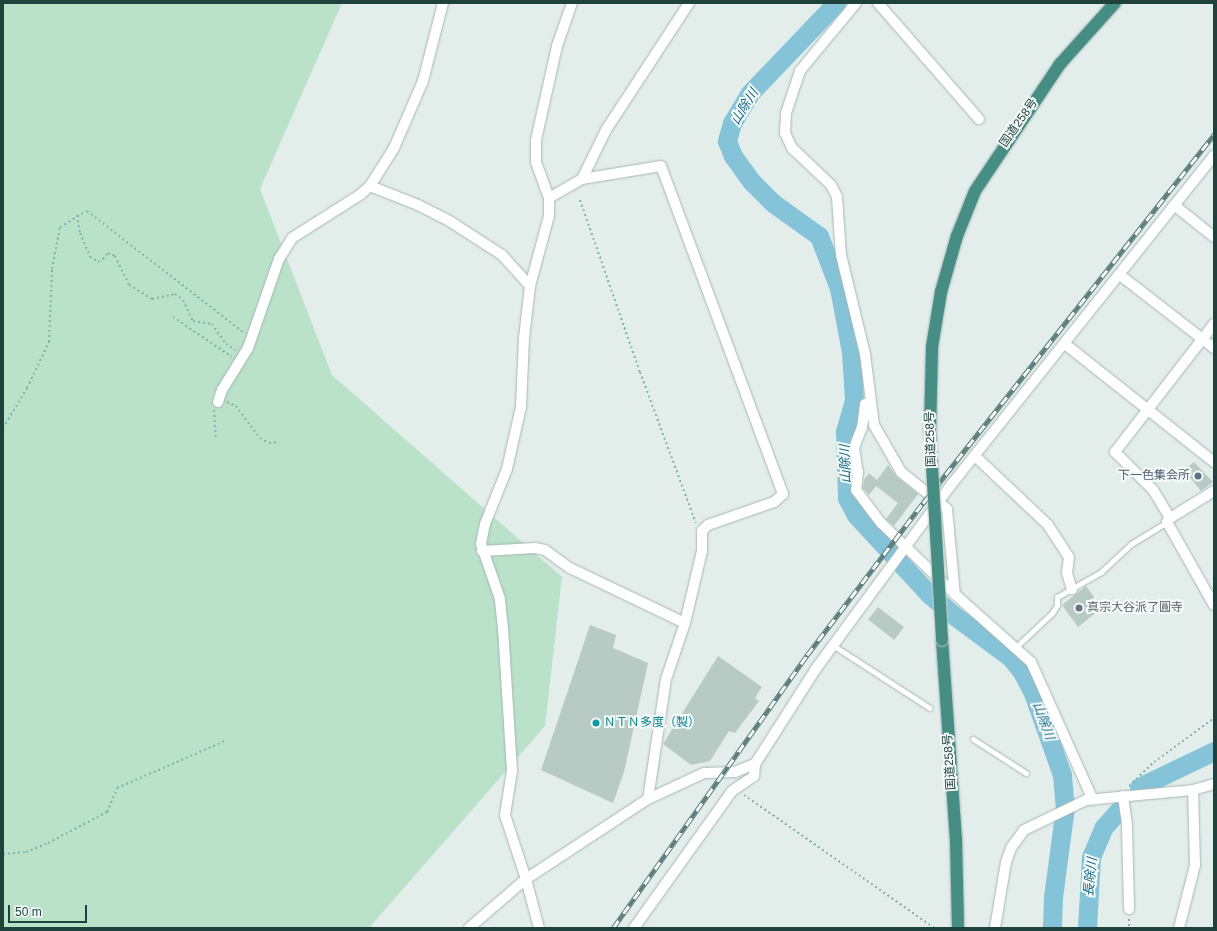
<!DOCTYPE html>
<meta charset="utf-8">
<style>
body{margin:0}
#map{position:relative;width:1217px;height:931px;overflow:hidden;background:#e3eeeb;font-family:Helvetica,"Noto Sans JP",sans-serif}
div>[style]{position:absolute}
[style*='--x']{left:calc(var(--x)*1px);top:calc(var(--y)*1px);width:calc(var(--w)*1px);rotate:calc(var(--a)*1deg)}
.green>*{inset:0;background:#bae2c9}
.river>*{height:19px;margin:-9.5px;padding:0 9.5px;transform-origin:9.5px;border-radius:9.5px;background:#85c3d9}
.building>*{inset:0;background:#b8cac4;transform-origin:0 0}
.path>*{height:2px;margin-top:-1px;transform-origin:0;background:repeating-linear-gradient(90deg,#80b5aa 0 2px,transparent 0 5px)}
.roads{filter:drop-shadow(0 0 1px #a5b7b3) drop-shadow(0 0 1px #a5b7b3)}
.service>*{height:5px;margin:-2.5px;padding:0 2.5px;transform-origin:2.5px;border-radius:2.5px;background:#fff}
.minor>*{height:10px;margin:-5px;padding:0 5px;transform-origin:5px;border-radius:5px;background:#fff}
.trunk>*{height:12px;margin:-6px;padding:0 6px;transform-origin:6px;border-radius:6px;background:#468e84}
.rail>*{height:4.5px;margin-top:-2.25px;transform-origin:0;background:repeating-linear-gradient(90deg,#f4faf8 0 9px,#5b7d78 0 18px);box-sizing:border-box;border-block:1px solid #5b7d78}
.bridges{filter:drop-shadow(0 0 1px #c1cac9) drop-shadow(0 0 1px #c1cac9)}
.trunk-bridge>*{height:12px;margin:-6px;padding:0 6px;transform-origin:6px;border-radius:6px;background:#468e84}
.dots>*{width:11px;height:11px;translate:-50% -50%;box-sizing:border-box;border:2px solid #f4faf8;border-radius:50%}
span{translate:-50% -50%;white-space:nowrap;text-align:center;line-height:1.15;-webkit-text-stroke:4px #f4faf8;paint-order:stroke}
.street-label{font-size:12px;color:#20423d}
.service-label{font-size:12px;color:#4e5e75}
.right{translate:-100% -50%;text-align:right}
.worship-label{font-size:12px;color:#5b616d}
.left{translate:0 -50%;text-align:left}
.culture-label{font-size:12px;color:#0d838f}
.water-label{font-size:13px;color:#136685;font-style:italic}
.frame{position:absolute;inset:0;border:4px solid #20423d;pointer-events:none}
.scale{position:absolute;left:8px;top:905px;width:79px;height:18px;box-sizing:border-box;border:2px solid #20423d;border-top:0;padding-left:5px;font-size:12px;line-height:14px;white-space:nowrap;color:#20423d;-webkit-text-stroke:3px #f4faf8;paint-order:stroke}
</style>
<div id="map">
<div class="green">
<div style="clip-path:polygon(3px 3px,342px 3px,260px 189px,332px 375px,562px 577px,545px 726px,369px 928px,3px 928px)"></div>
</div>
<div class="river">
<div style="--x:836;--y:3;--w:124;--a:133.7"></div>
<div style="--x:750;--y:93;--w:35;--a:121"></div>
<div style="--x:732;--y:123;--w:19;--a:106"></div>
<div style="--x:727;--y:141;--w:16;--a:68"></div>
<div style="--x:733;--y:156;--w:31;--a:54"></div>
<div style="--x:751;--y:181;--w:31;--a:45"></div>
<div style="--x:773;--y:203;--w:57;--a:35.7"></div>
<div style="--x:819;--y:236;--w:56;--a:69"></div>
<div style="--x:839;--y:288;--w:65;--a:79.4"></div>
<div style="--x:851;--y:352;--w:48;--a:86.4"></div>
<div style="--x:854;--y:400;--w:32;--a:106"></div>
<div style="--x:845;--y:431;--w:67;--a:88.3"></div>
<div style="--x:847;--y:498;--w:19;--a:62"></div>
<div style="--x:856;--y:515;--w:108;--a:47.3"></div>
<div style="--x:929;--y:594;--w:30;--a:41"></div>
<div style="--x:952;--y:614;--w:72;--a:36.6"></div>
<div style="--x:1010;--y:657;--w:17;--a:50"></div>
<div style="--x:1021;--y:670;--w:26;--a:62"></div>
<div style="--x:1033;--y:693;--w:87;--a:70.5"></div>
<div style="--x:1062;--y:775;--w:32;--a:85"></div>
<div style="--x:1065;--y:807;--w:91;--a:97.6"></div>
<div style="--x:1053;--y:897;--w:31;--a:92"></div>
<div style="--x:1139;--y:787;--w:83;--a:-25.6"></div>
<div style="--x:1087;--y:928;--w:71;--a:-86.8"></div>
<div style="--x:1091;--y:857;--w:33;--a:-67"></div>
<div style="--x:1104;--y:827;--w:23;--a:-49"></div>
</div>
<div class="building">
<div style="clip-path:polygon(1194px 462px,1213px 482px,1201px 491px,1184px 470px)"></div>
<div style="clip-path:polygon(888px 465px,897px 477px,918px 494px,894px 526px,886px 519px,898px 503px,876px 486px,869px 495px,863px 488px,864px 480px,869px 473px,877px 480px)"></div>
<div style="clip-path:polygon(1086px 586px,1094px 597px,1089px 604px,1098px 611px,1078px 627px,1062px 605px)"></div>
<div style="left:878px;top:607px;width:33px;height:16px;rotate:38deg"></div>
<div style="clip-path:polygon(590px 625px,616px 635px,613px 648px,648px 663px,624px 772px,613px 803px,541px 770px)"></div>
<div style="clip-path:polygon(718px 656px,762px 687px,755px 698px,759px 701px,735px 733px,729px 731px,710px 761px,691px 765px,663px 744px)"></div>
</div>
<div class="path">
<div style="--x:580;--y:200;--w:182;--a:70.8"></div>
<div style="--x:640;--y:372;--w:161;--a:69.7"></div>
<div style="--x:77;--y:215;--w:18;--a:81"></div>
<div style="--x:80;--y:233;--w:26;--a:67"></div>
<div style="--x:90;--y:257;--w:9;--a:32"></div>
<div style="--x:98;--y:262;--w:6;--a:-31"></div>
<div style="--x:103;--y:259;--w:8;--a:-50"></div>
<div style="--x:108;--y:253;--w:8;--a:23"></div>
<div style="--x:115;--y:256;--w:32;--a:64"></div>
<div style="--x:129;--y:285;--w:27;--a:31"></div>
<div style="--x:152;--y:299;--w:24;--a:-12"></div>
<div style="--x:175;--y:294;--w:10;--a:37"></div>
<div style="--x:183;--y:300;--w:23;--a:65"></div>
<div style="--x:193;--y:321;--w:19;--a:9"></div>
<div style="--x:212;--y:324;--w:24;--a:55"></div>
<div style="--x:226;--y:344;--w:11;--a:34"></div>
<div style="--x:173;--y:317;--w:71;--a:34.1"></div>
<div style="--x:227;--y:402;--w:10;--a:24"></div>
<div style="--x:236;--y:406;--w:40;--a:53"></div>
<div style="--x:260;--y:438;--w:10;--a:29"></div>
<div style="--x:269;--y:443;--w:10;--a:-6"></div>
<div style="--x:214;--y:410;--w:27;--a:86"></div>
<div style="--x:3;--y:428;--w:47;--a:-59"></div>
<div style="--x:27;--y:388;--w:51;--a:-64.4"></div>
<div style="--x:49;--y:342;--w:73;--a:-87.6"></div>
<div style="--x:52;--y:269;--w:43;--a:-79.2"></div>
<div style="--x:60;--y:227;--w:31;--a:-31"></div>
<div style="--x:87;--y:211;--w:197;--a:37.8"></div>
<div style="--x:1129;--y:786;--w:35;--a:-44"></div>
<div style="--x:1154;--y:762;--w:74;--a:-36.3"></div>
<div style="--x:744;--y:795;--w:233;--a:34.9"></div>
<div style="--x:3;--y:854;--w:23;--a:-5"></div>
<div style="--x:26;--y:852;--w:24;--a:-22"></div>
<div style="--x:48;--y:843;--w:67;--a:-27.7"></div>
<div style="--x:107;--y:812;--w:26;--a:-67"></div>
<div style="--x:117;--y:788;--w:118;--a:-23.5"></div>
<div style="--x:1129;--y:919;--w:9;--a:90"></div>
</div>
<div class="roads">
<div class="service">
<div style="--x:834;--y:646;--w:114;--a:32.9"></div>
<div style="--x:1016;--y:647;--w:50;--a:-43.4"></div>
<div style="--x:1052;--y:613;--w:9;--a:-58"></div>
<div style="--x:1057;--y:605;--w:8;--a:-90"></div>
<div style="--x:1057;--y:597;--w:51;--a:-29.6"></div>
<div style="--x:1101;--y:572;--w:41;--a:-43"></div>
<div style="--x:1131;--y:544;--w:42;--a:-31.4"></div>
<div style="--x:973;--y:739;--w:63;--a:32.7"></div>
</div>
<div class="minor">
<div style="--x:856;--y:3;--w:88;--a:129.5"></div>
<div style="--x:800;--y:71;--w:44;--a:108.4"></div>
<div style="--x:786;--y:113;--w:20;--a:93"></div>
<div style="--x:785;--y:133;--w:17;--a:65"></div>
<div style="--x:792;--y:148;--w:54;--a:43.5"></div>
<div style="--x:831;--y:185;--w:13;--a:63"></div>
<div style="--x:837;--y:197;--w:58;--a:86.1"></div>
<div style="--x:841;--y:255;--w:102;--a:76.4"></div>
<div style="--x:865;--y:354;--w:72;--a:82.8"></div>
<div style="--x:874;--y:425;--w:54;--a:60.1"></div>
<div style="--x:901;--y:472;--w:59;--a:38.8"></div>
<div style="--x:947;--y:509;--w:86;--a:84.7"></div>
<div style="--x:878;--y:3;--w:154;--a:49"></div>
<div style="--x:582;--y:179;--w:80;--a:-9.3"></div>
<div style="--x:661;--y:166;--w:350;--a:69.6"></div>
<div style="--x:783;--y:494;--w:12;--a:138"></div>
<div style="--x:774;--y:502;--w:70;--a:160.8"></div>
<div style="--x:708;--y:525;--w:8;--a:135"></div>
<div style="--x:702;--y:531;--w:20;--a:90"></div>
<div style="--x:702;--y:551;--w:74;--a:103.3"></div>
<div style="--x:685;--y:623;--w:59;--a:108.7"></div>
<div style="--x:666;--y:679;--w:121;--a:98.5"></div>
<div style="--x:370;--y:186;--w:52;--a:21.6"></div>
<div style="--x:418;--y:205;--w:37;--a:27"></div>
<div style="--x:451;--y:222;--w:61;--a:32.9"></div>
<div style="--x:502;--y:255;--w:42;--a:47.9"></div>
<div style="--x:549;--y:198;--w:38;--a:-30"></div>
<div style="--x:582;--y:179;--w:55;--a:-63.9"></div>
<div style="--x:606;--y:130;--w:152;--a:-56.8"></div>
<div style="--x:1174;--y:205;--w:51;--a:38.7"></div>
<div style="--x:1120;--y:275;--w:119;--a:37.8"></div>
<div style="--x:1065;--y:344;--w:190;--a:38.4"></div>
<div style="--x:218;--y:402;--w:13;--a:-72"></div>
<div style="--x:222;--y:390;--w:49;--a:-58.2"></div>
<div style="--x:248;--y:348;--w:94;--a:-70.8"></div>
<div style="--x:279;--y:259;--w:25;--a:-58"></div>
<div style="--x:292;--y:238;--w:82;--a:-32.5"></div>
<div style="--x:361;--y:194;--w:12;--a:-42"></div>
<div style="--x:370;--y:186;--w:45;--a:-57.7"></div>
<div style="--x:394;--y:148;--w:73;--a:-66.6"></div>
<div style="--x:423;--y:81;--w:81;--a:-75.6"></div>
<div style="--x:865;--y:404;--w:23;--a:97"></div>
<div style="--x:862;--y:427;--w:22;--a:111"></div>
<div style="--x:854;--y:448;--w:24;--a:81"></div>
<div style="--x:858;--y:472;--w:18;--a:96"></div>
<div style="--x:856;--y:490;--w:41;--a:52.9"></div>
<div style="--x:881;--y:523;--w:107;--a:43.9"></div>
<div style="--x:958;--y:597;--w:98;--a:41.7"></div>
<div style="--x:1031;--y:662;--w:151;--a:65.8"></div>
<div style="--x:975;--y:456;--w:100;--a:43.4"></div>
<div style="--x:1048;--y:525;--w:38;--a:57"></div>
<div style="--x:1069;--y:557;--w:16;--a:97"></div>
<div style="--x:1067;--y:573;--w:17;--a:73"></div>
<div style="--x:1214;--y:491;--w:52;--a:148.5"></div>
<div style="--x:1170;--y:518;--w:5;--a:127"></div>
<div style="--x:1167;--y:522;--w:95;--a:60.5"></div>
<div style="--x:1170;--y:518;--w:33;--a:-121"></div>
<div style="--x:1153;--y:490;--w:54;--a:-135"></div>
<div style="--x:1115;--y:452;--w:162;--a:-52.3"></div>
<div style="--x:482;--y:551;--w:53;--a:-3.2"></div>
<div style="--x:535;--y:548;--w:10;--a:11"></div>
<div style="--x:545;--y:550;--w:31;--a:36"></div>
<div style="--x:570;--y:568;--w:127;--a:25.6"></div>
<div style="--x:1123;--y:796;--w:30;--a:82"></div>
<div style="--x:1127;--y:826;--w:83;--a:88.6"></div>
<div style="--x:469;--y:928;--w:75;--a:-40.7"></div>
<div style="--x:526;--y:879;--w:146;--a:-33.3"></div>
<div style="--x:648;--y:799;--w:62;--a:-24.9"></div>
<div style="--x:704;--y:773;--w:31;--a:-2"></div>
<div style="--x:735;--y:772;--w:22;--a:-22"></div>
<div style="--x:539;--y:928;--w:51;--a:-104.9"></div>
<div style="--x:526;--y:879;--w:67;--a:-108.2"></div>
<div style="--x:505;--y:815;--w:45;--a:-81"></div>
<div style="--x:512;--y:771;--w:142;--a:-93.6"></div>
<div style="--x:503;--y:629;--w:30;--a:-96"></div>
<div style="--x:500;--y:599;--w:58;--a:-109.1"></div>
<div style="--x:481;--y:544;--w:20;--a:-79"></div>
<div style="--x:485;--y:524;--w:59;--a:-68.2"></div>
<div style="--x:507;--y:469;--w:64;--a:-77.3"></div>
<div style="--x:521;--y:407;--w:69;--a:-87.5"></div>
<div style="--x:524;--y:338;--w:52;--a:-83.4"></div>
<div style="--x:530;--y:286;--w:73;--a:-74.8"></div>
<div style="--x:549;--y:216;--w:18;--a:-90"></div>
<div style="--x:549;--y:198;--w:38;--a:-110"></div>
<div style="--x:536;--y:162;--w:22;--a:-90"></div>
<div style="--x:536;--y:140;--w:96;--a:-77.4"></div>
<div style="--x:557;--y:46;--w:46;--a:-70.8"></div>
<div style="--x:634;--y:928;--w:168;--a:-54.4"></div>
<div style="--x:732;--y:791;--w:27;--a:-34"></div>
<div style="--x:754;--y:776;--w:12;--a:-85"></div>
<div style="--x:755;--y:764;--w:112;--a:-57.4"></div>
<div style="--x:815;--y:670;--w:230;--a:-53.7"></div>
<div style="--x:951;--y:485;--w:422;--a:-51.4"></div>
<div style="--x:995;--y:928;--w:67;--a:-80.5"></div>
<div style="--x:1006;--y:862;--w:15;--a:-70"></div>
<div style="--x:1011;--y:848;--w:22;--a:-54"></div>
<div style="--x:1024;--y:830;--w:69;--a:-25.8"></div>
<div style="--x:1086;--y:800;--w:107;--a:-5.3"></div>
<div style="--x:1193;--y:790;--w:22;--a:-16"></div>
<div style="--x:1179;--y:928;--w:65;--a:-75.7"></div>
<div style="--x:1195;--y:865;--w:75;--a:-91.5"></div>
</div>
<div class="trunk">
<div style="--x:930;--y:431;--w:84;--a:-88.6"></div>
<div style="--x:932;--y:347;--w:56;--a:-80.7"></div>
<div style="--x:941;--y:292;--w:58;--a:-74.1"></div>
<div style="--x:957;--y:236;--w:48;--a:-68.2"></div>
<div style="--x:975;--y:191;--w:153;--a:-56.2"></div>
<div style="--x:1060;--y:64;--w:82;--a:-48"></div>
<div style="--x:942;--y:640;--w:199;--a:86"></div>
<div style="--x:956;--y:839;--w:89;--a:88.7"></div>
</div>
</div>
<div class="rail">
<div style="--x:613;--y:928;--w:335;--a:-54.6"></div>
<div style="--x:807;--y:655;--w:191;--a:-52.7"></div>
<div style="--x:923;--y:503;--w:470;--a:-51.7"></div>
</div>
<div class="bridges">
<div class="trunk-bridge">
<div style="--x:930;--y:431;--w:209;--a:86.7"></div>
</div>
</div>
<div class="dots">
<div style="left:1198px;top:476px;background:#5c6f8a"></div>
<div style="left:1079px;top:608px;background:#6b7280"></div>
<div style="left:596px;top:723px;background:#0f9aa8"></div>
</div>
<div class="street-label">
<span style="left:1019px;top:123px;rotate:-55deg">国道258号</span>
<span style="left:931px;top:439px;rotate:-92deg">国道258号</span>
<span style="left:950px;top:762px;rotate:-94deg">国道258号</span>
</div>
<div class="service-label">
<span class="right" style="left:1190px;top:476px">下一色集会所</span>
</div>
<div class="worship-label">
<span class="left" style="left:1087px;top:608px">真宗大谷派了圓寺</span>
</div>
<div class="culture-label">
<span class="left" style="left:604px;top:723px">ＮＴＮ多度（製）</span>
</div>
<div class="water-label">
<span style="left:745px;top:107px;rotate:-58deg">山除川</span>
<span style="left:846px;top:464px;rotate:-92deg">山除川</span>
<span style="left:1043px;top:721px;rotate:70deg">山除川</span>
<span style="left:1091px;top:877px;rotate:-84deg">長除川</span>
</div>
<div class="frame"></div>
<div class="scale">50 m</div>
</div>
